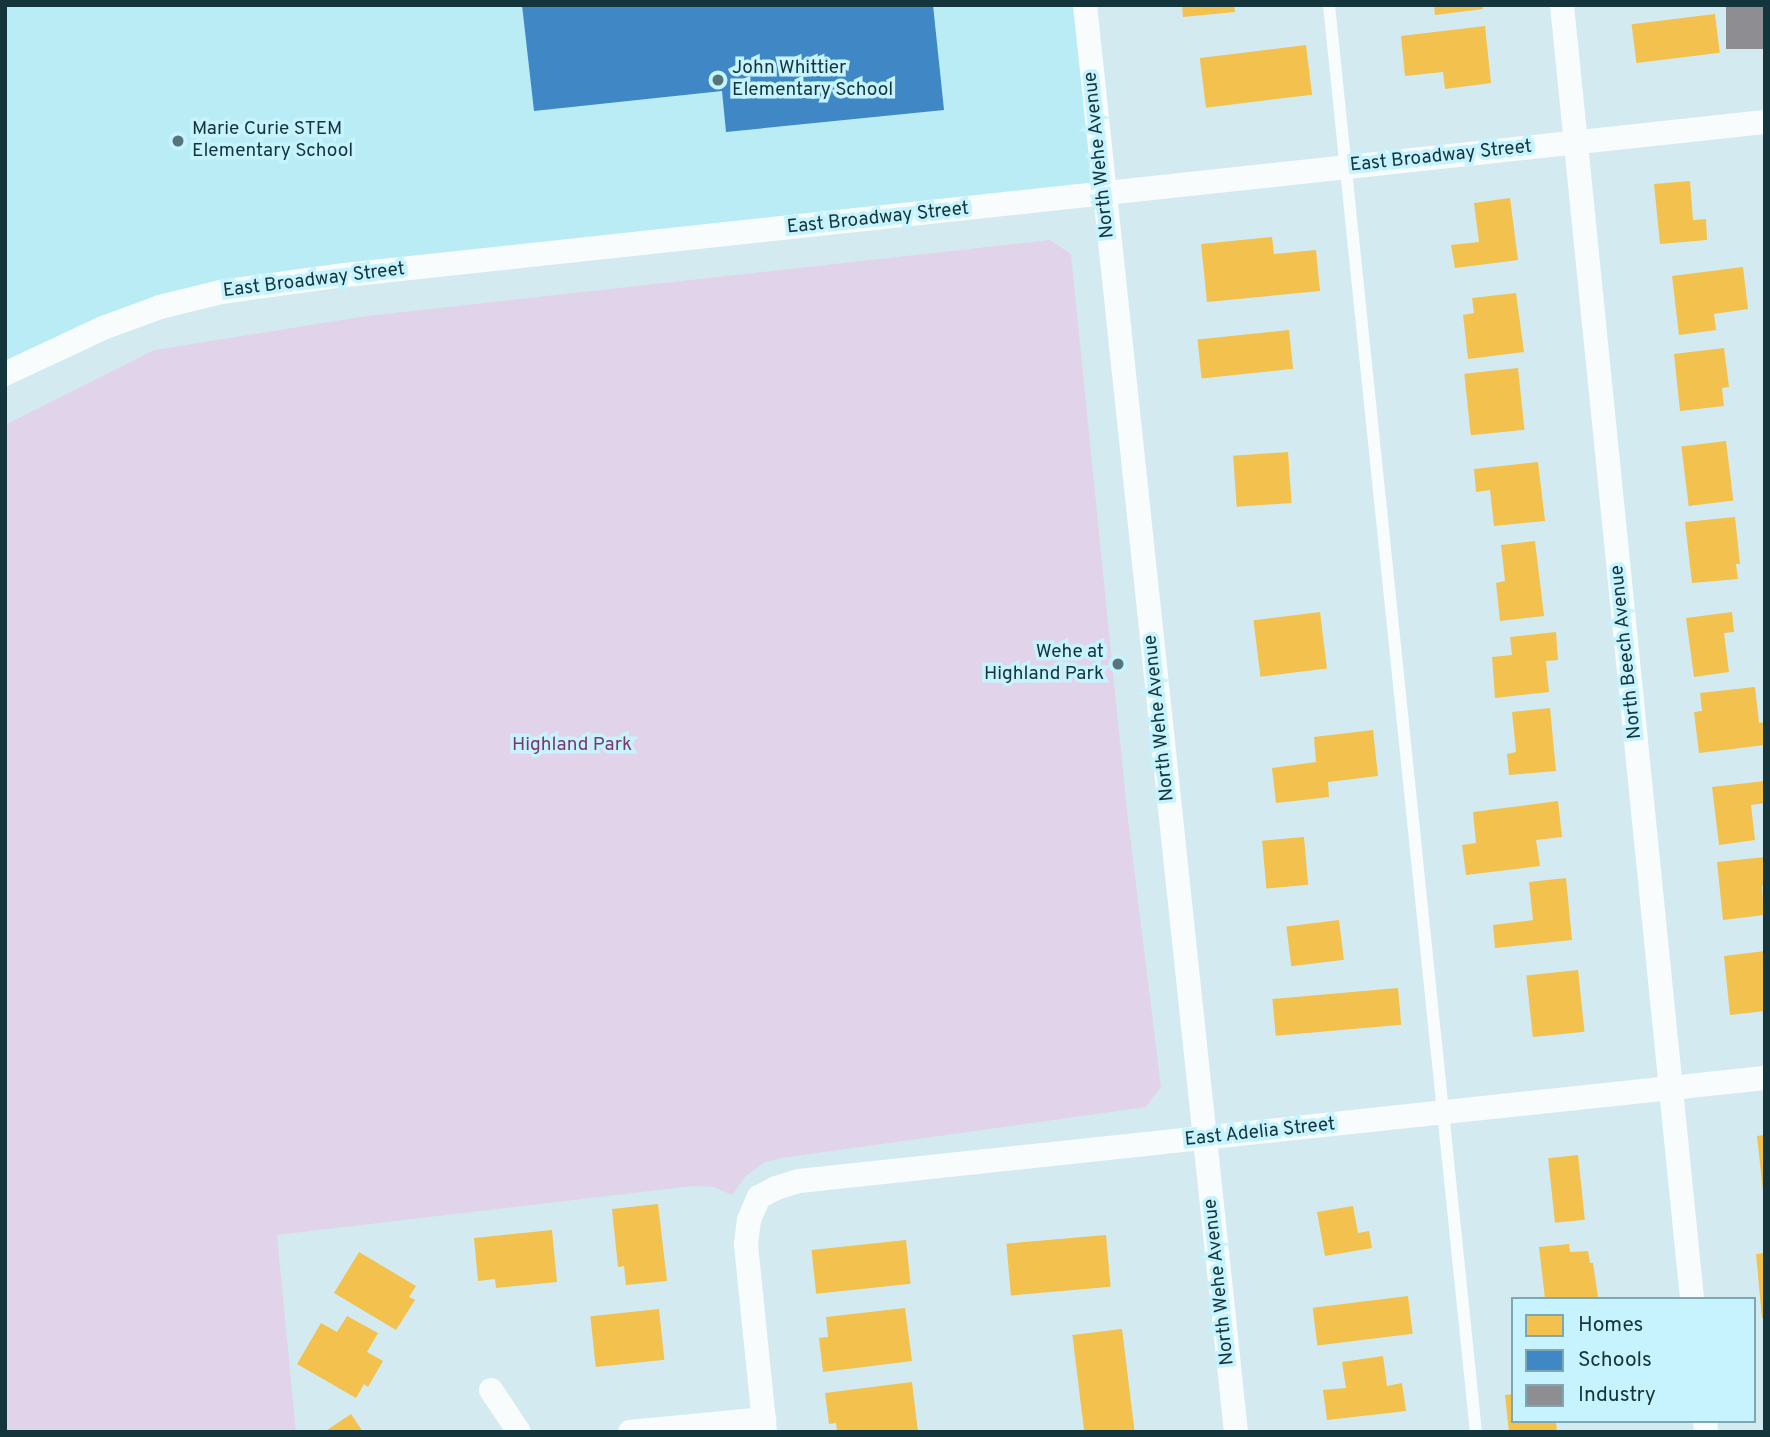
<!DOCTYPE html>
<style>
body{margin:0}
#map{position:relative;width:1770px;height:1437px;overflow:hidden;background:#d3ebf0;font-family:Overpass,sans-serif}
div>[style]{position:absolute}
[style*='--x']{left:calc(var(--x)*1px);top:calc(var(--y)*1px);width:calc(var(--w)*1px);rotate:calc(var(--a)*1deg)}
.built>*{inset:0;background:#baecf6}
.green>*{inset:0;background:#e1d4ea}
.homes>*{inset:0;background:#f2c14e;transform-origin:0 0}
.schools>*{inset:0;background:#3f88c5}
.industry>*{inset:0;background:#8d8d92;transform-origin:0 0}
.lane>*{height:12px;margin:-6px;padding:0 6px;transform-origin:6px;border-radius:6px;background:#f8fcfd}
.street>*{height:24px;margin:-12px;padding:0 12px;transform-origin:12px;border-radius:12px;background:#f8fcfd}
.dots>*{width:19px;height:19px;translate:-50% -50%;box-sizing:border-box;border:4px solid #c6f3fd;border-radius:50%}
span{translate:-50% -50%;white-space:nowrap;text-align:center;line-height:1.15;-webkit-text-stroke:7px #c6f3fd;paint-order:stroke}
.poi-label{font-size:19px;color:#13353b}
.left{translate:0 -50%;text-align:left}
.right{translate:-100% -50%;text-align:right}
.street-label{font-size:19px;color:#13353b}
.park-label{font-size:19px;color:#7a3872}
.frame{position:absolute;inset:0;border:7px solid #13353b;pointer-events:none}
.legend{position:absolute;left:1511px;top:1297px;width:245px;height:126px;box-sizing:border-box;background:#c6f3fd;border:2px solid #7ea7af;margin:0;padding:9px 12px;list-style:none;font-size:21px;color:#13353b}
.legend li{display:flex;align-items:center;gap:14px;height:35px}
.legend b{width:35px;border:2px solid #7ea7af}
</style>
<div id="map">
<div class="built">
<div style="clip-path:polygon(5px 5px,1085px 5px,1105px 194px,221px 292px,5px 374px)"></div>
</div>
<div class="green">
<div style="clip-path:polygon(1050px 240px,1071px 254px,1127px 811px,1161px 1087px,1146px 1107px,782px 1158px,765px 1162px,746px 1176px,732px 1195px,713px 1187px,693px 1186px,277px 1235px,296px 1432px,5px 1432px,5px 425px,154px 350px,367px 316px)"></div>
</div>
<div class="homes">
<div style="clip-path:polygon(1182px 5px,1234px 5px,1235px 12px,1183px 17px)"></div>
<div style="clip-path:polygon(1434px 5px,1482px 5px,1483px 9px,1435px 15px)"></div>
<div style="left:1715px;top:14px;width:39px;height:84px;rotate:83deg"></div>
<div style="clip-path:polygon(1485px 26px,1491px 83px,1445px 89px,1443px 72px,1405px 76px,1401px 36px)"></div>
<div style="left:1306px;top:45px;width:50px;height:107px;rotate:83deg"></div>
<div style="clip-path:polygon(1690px 181px,1693px 220px,1706px 219px,1707px 240px,1660px 244px,1654px 184px)"></div>
<div style="clip-path:polygon(1510px 198px,1518px 260px,1455px 268px,1451px 245px,1479px 242px,1474px 203px)"></div>
<div style="clip-path:polygon(1272px 237px,1274px 254px,1316px 250px,1320px 291px,1207px 302px,1201px 244px)"></div>
<div style="clip-path:polygon(1743px 267px,1748px 309px,1714px 314px,1716px 330px,1679px 335px,1672px 276px)"></div>
<div style="clip-path:polygon(1516px 293px,1524px 352px,1468px 359px,1463px 315px,1474px 313px,1472px 298px)"></div>
<div style="left:1289px;top:330px;width:39px;height:92px;rotate:84deg"></div>
<div style="clip-path:polygon(1724px 348px,1729px 387px,1722px 388px,1724px 406px,1680px 411px,1674px 354px)"></div>
<div style="left:1518px;top:368px;width:62px;height:54px;rotate:84deg"></div>
<div style="left:1726px;top:441px;width:60px;height:45px;rotate:83deg"></div>
<div style="left:1288px;top:452px;width:51px;height:55px;rotate:86deg"></div>
<div style="clip-path:polygon(1538px 462px,1545px 521px,1494px 526px,1490px 490px,1476px 492px,1474px 469px)"></div>
<div style="clip-path:polygon(1735px 517px,1740px 564px,1736px 564px,1738px 579px,1692px 583px,1685px 522px)"></div>
<div style="clip-path:polygon(1535px 541px,1544px 616px,1500px 621px,1496px 583px,1505px 581px,1501px 545px)"></div>
<div style="left:1320px;top:612px;width:57px;height:67px;rotate:83deg"></div>
<div style="clip-path:polygon(1732px 612px,1734px 632px,1724px 633px,1729px 672px,1694px 677px,1686px 618px)"></div>
<div style="clip-path:polygon(1556px 632px,1558px 660px,1546px 661px,1549px 692px,1495px 698px,1492px 657px,1512px 655px,1510px 637px)"></div>
<div style="clip-path:polygon(1755px 687px,1759px 723px,1765px 722px,1765px 745px,1699px 753px,1694px 712px,1702px 711px,1700px 693px)"></div>
<div style="clip-path:polygon(1550px 708px,1556px 771px,1509px 775px,1507px 754px,1516px 752px,1512px 712px)"></div>
<div style="clip-path:polygon(1373px 730px,1378px 776px,1328px 782px,1329px 797px,1276px 803px,1272px 768px,1316px 762px,1314px 737px)"></div>
<div style="clip-path:polygon(1765px 781px,1765px 803px,1751px 805px,1755px 840px,1719px 845px,1712px 787px)"></div>
<div style="clip-path:polygon(1558px 801px,1562px 837px,1536px 840px,1540px 866px,1466px 875px,1462px 845px,1476px 843px,1473px 812px)"></div>
<div style="left:1304px;top:837px;width:48px;height:42px;rotate:85deg"></div>
<div style="clip-path:polygon(1765px 857px,1765px 886px,1762px 886px,1764px 915px,1723px 920px,1717px 862px)"></div>
<div style="clip-path:polygon(1566px 878px,1572px 940px,1495px 948px,1493px 925px,1533px 920px,1529px 882px)"></div>
<div style="left:1339px;top:920px;width:40px;height:53px;rotate:83deg"></div>
<div style="clip-path:polygon(1765px 951px,1765px 1011px,1730px 1015px,1724px 956px)"></div>
<div style="left:1578px;top:970px;width:62px;height:52px;rotate:84deg"></div>
<div style="left:1398px;top:988px;width:37px;height:126px;rotate:85deg"></div>
<div style="clip-path:polygon(1765px 1135px,1765px 1191px,1763px 1191px,1757px 1136px)"></div>
<div style="left:1578px;top:1155px;width:65px;height:30px;rotate:84deg"></div>
<div style="clip-path:polygon(658px 1204px,667px 1281px,626px 1285px,624px 1266px,618px 1267px,612px 1209px)"></div>
<div style="clip-path:polygon(1353px 1206px,1358px 1233px,1369px 1231px,1372px 1248px,1325px 1256px,1317px 1212px)"></div>
<div style="clip-path:polygon(552px 1230px,557px 1282px,496px 1288px,495px 1279px,478px 1281px,474px 1238px)"></div>
<div style="left:1106px;top:1235px;width:52px;height:100px;rotate:85deg"></div>
<div style="left:906px;top:1240px;width:44px;height:95px;rotate:84deg"></div>
<div style="clip-path:polygon(1569px 1244px,1570px 1252px,1588px 1251px,1590px 1263px,1593px 1263px,1598px 1297px,1545px 1299px,1539px 1247px)"></div>
<div style="clip-path:polygon(359px 1252px,416px 1286px,409px 1297px,415px 1300px,396px 1330px,334px 1293px)"></div>
<div style="clip-path:polygon(1765px 1253px,1765px 1318px,1762px 1318px,1756px 1254px)"></div>
<div style="left:1408px;top:1296px;width:38px;height:96px;rotate:83deg"></div>
<div style="clip-path:polygon(905px 1308px,912px 1361px,823px 1372px,819px 1338px,828px 1337px,826px 1317px)"></div>
<div style="left:659px;top:1309px;width:51px;height:69px;rotate:84deg"></div>
<div style="clip-path:polygon(347px 1316px,378px 1333px,367px 1352px,383px 1361px,368px 1387px,364px 1384px,356px 1398px,297px 1364px,321px 1323px,337px 1332px)"></div>
<div style="left:1122px;top:1329px;width:104px;height:50px;rotate:83deg"></div>
<div style="clip-path:polygon(1383px 1356px,1387px 1386px,1402px 1383px,1406px 1411px,1327px 1420px,1323px 1390px,1346px 1388px,1342px 1362px)"></div>
<div style="clip-path:polygon(912px 1382px,918px 1432px,837px 1432px,836px 1423px,829px 1424px,825px 1393px)"></div>
<div style="clip-path:polygon(1513px 1394px,1513px 1421px,1556px 1421px,1557px 1432px,1509px 1432px,1505px 1395px)"></div>
<div style="clip-path:polygon(351px 1414px,363px 1432px,324px 1432px)"></div>
</div>
<div class="schools">
<div style="clip-path:polygon(522px 5px,933px 5px,944px 110px,726px 132px,722px 91px,534px 111px)"></div>
</div>
<div class="industry">
<div style="left:1765px;top:7px;width:42px;height:39px;rotate:90deg"></div>
</div>
<div class="lane">
<div style="--x:1329;--y:5;--w:1435;--a:84.12"></div>
</div>
<div class="street">
<div style="--x:1085;--y:5;--w:1435;--a:83.96"></div>
<div style="--x:1562;--y:5;--w:1301;--a:84.26"></div>
<div style="--x:5;--y:374;--w:108;--a:-25.1"></div>
<div style="--x:103;--y:328;--w:61;--a:-20.2"></div>
<div style="--x:160;--y:307;--w:63;--a:-13.8"></div>
<div style="--x:221;--y:292;--w:116;--a:-7.9"></div>
<div style="--x:336;--y:276;--w:1437;--a:-6.15"></div>
<div style="--x:491;--y:1390;--w:50;--a:56.3"></div>
<div style="--x:1705;--y:1421;--w:11;--a:85"></div>
<div style="--x:630;--y:1432;--w:135;--a:-5.5"></div>
<div style="--x:765;--y:1432;--w:189;--a:-95.8"></div>
<div style="--x:746;--y:1244;--w:24;--a:-83"></div>
<div style="--x:749;--y:1220;--w:25;--a:-67"></div>
<div style="--x:759;--y:1197;--w:19;--a:-28"></div>
<div style="--x:776;--y:1188;--w:24;--a:-17"></div>
<div style="--x:799;--y:1181;--w:971;--a:-6.09"></div>
</div>
<div class="dots">
<div style="left:718px;top:80px;background:#56757a"></div>
<div style="left:178px;top:141px;background:#56757a"></div>
<div style="left:1118px;top:664px;background:#56757a"></div>
</div>
<div class="poi-label">
<span class="left" style="left:732px;top:80px">John Whittier<br>Elementary School</span>
<span class="left" style="left:192px;top:141px">Marie Curie STEM<br>Elementary School</span>
<span class="right" style="left:1104px;top:664px">Wehe at<br>Highland Park</span>
</div>
<div class="street-label">
<span style="left:1100px;top:155px;rotate:-96deg">North Wehe Avenue</span>
<span style="left:1441px;top:157px;rotate:-6deg">East Broadway Street</span>
<span style="left:878px;top:219px;rotate:-6deg">East Broadway Street</span>
<span style="left:314px;top:281px;rotate:-7deg">East Broadway Street</span>
<span style="left:1627px;top:652px;rotate:-96deg">North Beech Avenue</span>
<span style="left:1160px;top:718px;rotate:-96deg">North Wehe Avenue</span>
<span style="left:1260px;top:1133px;rotate:-6deg">East Adelia Street</span>
<span style="left:1220px;top:1282px;rotate:-96deg">North Wehe Avenue</span>
</div>
<div class="park-label">
<span style="left:572px;top:746px">Highland Park</span>
</div>
<div class="frame"></div>
<ul class="legend">
<li><b style="height:19px;background:#f2c14e"></b>Homes</li>
<li><b style="height:19px;background:#3f88c5"></b>Schools</li>
<li><b style="height:19px;background:#8d8d92"></b>Industry</li>
</ul>
</div>
